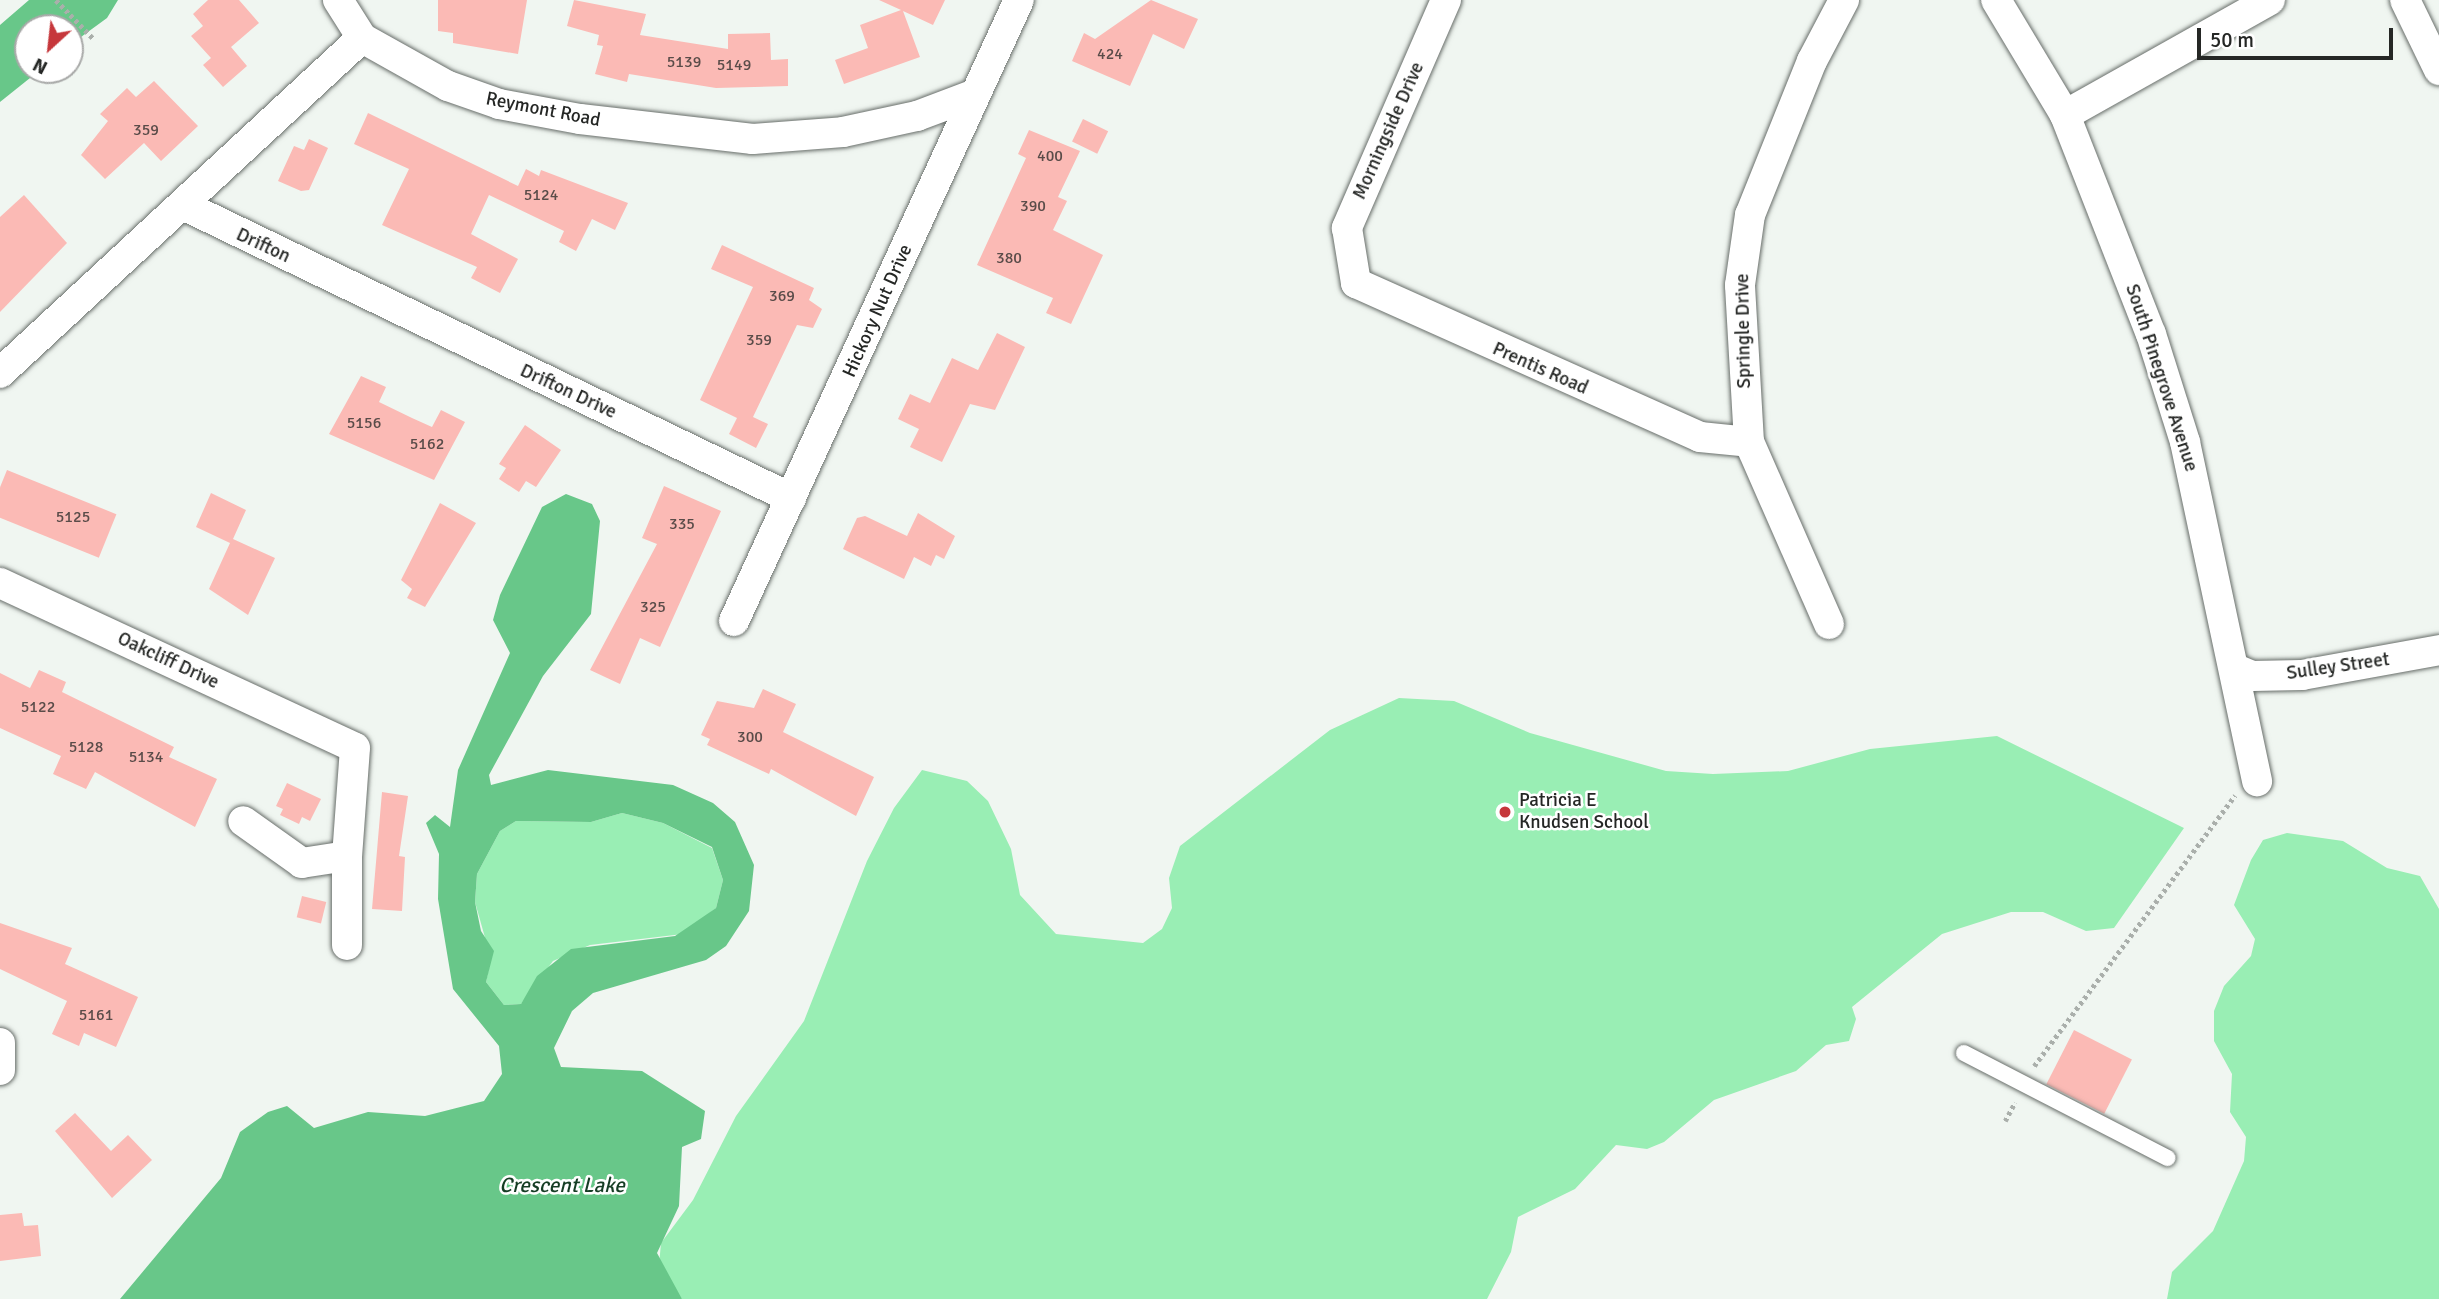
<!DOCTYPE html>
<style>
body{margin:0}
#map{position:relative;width:2439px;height:1299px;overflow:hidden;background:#f0f6f1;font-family:Signika,sans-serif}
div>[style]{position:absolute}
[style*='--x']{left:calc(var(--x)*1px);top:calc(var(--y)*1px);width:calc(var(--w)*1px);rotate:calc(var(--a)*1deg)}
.green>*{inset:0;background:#99eeb4}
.water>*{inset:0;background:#68c789}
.building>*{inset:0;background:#fbbab5;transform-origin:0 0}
.path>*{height:4.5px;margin-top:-2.25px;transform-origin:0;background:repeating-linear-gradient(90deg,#aaafab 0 3.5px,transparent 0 7px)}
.roads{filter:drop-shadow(0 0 2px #686e6a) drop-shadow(0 0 2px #686e6a)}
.service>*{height:16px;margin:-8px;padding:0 8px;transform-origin:8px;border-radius:8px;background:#fff}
.minor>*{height:30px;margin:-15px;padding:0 15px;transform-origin:15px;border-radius:15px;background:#fff}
.dots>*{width:19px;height:19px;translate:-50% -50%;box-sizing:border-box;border:4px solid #fff;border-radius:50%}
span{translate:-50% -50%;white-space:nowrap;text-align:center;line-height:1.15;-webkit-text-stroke:5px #fff;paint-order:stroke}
.number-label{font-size:16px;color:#5a4c49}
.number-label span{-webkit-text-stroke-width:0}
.street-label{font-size:19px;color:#252725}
.poi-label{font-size:19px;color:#252725}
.left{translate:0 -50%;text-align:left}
.water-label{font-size:21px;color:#153d24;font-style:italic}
.north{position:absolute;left:14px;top:14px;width:70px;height:70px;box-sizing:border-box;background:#fff;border:2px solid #a8a9a8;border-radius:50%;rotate:207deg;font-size:19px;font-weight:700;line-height:28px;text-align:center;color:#252725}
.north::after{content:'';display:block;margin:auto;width:24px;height:32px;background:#c6373b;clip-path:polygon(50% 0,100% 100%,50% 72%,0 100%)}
.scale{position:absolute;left:2197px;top:28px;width:196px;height:32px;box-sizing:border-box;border:4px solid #252725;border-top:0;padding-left:9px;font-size:21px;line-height:24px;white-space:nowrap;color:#252725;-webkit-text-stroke:5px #fff;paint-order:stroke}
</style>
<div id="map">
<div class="green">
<div style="clip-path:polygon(1399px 698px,1454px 701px,1530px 733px,1666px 771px,1713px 774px,1788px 771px,1870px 749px,1997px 736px,2184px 828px,2114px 928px,2086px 931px,2043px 912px,2011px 912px,1942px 934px,1852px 1007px,1856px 1019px,1849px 1041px,1826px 1045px,1796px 1071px,1714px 1100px,1664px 1142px,1647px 1149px,1616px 1145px,1575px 1189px,1518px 1217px,1511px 1252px,1487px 1299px,682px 1299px,670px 1285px,659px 1265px,661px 1243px,693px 1200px,736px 1116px,804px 1021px,867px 861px,894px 808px,922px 770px,967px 781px,988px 801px,1011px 849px,1020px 895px,1056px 934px,1143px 943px,1162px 929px,1172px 908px,1169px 878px,1180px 846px,1330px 730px)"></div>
<div style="clip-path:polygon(622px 813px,663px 823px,712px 848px,723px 880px,716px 908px,683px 934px,590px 945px,553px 961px,521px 1004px,504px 1005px,486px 982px,491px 959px,475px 902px,477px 874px,500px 831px,516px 821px,591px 822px)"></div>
<div style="clip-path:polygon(2287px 833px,2343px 841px,2387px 868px,2420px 876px,2439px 909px,2439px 1299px,2167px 1299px,2172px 1272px,2213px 1231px,2244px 1161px,2246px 1137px,2230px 1112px,2232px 1074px,2214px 1041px,2214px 1011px,2224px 986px,2251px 956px,2255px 939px,2234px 905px,2251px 860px,2263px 840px)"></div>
</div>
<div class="water">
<div style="clip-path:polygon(29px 0,118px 0,107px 18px,70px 45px,70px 28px,28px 28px,28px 70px,40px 70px,0 102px,0 25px)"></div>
<div style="clip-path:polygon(evenodd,566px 494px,592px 504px,600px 521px,591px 614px,543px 676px,489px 775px,491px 785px,548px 770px,673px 785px,713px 803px,735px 822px,754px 865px,749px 911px,726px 946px,706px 960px,593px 993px,572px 1011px,554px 1048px,561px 1067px,642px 1071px,705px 1111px,701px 1139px,682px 1147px,679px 1206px,657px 1253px,682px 1299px,120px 1299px,221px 1178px,240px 1132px,268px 1112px,287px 1106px,314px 1128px,368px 1112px,425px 1116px,484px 1101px,502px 1074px,499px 1046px,453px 989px,438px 899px,439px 854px,426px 823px,435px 815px,450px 827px,458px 770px,510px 653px,493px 620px,500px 595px,542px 507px,566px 494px,622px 813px,663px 823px,712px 847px,723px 880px,716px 908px,675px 936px,571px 949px,537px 976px,521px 1004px,504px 1005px,486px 982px,494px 951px,481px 931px,475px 902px,477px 874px,500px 831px,516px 821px,591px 822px,622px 813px)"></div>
</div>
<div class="building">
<div style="clip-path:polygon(208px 0,239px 0,259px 23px,231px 47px,247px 66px,223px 87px,203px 65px,211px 58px,191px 36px,203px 26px,193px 14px)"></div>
<div style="clip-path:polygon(438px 0,527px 0,518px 54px,453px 43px,453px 33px,438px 31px)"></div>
<div style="clip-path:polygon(574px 0,646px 14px,640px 35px,728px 49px,728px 34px,770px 33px,771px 60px,788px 59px,788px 86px,716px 88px,629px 74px,627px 82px,595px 74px,603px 46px,597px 45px,599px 35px,567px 26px)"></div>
<div style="clip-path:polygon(879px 0,945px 0,933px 25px,903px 11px,920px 57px,844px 84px,835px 60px,868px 48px,860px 25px,901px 10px)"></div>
<div style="clip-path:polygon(1151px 0,1198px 19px,1184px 49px,1153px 34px,1130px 86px,1072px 61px,1084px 33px,1095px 39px)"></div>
<div style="clip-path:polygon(154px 81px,198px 126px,161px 161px,144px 143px,105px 179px,81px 155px,108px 121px,100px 114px,127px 88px,136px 97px)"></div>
<div style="clip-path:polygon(368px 113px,518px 186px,526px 169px,539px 176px,541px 170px,628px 203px,615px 230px,592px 219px,576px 251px,559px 242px,564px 231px,489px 195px,471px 234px,518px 259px,500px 293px,471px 278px,477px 267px,382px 225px,409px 169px,354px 144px)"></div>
<div style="left:1083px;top:119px;width:28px;height:25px;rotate:26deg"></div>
<div style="clip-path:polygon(1029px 130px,1080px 151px,1058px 197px,1067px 201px,1053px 230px,1103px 255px,1071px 324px,1046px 313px,1053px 298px,977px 265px,1026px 158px,1018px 154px)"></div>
<div style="clip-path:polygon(309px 139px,328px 148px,309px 190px,301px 191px,278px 181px,294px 146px,304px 150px)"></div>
<div style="clip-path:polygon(24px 195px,67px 243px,0 312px,0 217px)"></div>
<div style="clip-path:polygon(722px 245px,814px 288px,809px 300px,822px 309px,813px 328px,797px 325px,753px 417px,768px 424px,756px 448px,729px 434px,737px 418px,700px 400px,753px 287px,711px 269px)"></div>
<div style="clip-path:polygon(997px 333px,1025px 347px,995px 410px,970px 404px,942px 462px,910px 447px,919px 429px,898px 419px,910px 394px,930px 403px,952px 358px,978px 370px)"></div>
<div style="clip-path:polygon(361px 376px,386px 387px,379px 402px,412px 418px,432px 427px,441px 410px,465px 422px,434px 480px,329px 434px)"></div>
<div style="clip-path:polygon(525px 425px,561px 450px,536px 487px,526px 481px,519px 492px,499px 479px,506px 468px,499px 464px)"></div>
<div style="left:7px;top:470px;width:118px;height:47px;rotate:22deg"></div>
<div style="clip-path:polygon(664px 486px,721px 511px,660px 647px,640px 638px,620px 684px,590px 670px,657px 544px,642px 538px)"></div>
<div style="clip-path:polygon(211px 493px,246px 510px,233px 539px,275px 558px,248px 615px,209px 589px,230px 543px,196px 527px)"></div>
<div style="clip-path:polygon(440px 503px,476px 523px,425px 607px,407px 598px,412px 589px,401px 580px)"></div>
<div style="clip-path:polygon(918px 513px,955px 536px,944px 559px,936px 555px,931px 566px,914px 557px,904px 579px,843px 549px,857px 518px,865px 516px,907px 536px)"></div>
<div style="clip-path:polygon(39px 670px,66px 682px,62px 692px,174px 747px,169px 757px,217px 779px,195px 827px,95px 772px,86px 789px,53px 774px,61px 756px,0 728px,0 673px,30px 688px)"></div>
<div style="clip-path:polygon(763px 689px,796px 704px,783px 732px,874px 777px,856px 816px,771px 769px,769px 774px,707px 745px,710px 739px,701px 735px,717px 701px,754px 708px)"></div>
<div style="clip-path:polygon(287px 783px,321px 799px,310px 821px,302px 817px,299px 824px,280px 815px,283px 809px,276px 806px)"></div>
<div style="clip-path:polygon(382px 792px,408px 796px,399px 856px,405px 857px,402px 911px,372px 909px)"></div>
<div style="left:302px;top:896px;width:25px;height:22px;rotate:14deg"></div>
<div style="clip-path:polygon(0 923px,72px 948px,65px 964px,138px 997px,116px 1047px,84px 1033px,79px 1046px,52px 1034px,67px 1001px,0 969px)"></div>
<div style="left:2074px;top:1030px;width:65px;height:61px;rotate:27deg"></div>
<div style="clip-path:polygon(75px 1113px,111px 1151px,128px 1135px,152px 1160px,112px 1198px,55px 1131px)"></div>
<div style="clip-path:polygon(22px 1213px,24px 1226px,38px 1225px,41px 1256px,0 1261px,0 1215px)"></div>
</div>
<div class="path">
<div style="--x:56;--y:0;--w:53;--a:45.8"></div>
<div style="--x:2034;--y:1066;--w:337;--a:-53.4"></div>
<div style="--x:2005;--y:1121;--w:21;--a:-62"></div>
</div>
<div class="roads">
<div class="service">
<div style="--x:1964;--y:1053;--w:229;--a:27.3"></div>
</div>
<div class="minor">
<div style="--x:338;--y:0;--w:45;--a:57.7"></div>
<div style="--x:362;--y:38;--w:98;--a:29.2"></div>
<div style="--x:448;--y:86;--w:54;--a:19.4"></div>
<div style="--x:499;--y:104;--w:82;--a:10.5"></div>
<div style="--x:580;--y:119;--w:174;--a:6.6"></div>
<div style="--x:753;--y:139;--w:90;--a:-4.4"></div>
<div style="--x:843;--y:132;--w:76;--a:-12.2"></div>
<div style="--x:917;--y:116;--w:60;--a:-20.6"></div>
<div style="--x:1446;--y:0;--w:249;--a:113.5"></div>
<div style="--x:1347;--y:228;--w:56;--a:80.7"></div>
<div style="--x:1356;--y:283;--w:377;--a:24.1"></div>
<div style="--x:1700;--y:437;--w:49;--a:5.8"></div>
<div style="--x:1996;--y:0;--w:134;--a:59"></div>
<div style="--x:2065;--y:115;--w:235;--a:68.6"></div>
<div style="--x:2151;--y:334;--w:113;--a:72.5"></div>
<div style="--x:2185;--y:442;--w:347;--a:78"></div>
<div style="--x:2405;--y:0;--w:78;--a:64.1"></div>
<div style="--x:2065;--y:115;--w:235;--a:-29.3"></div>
<div style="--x:183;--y:205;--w:675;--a:25.73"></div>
<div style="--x:0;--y:373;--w:493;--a:-42.8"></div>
<div style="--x:0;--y:583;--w:391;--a:24.9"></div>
<div style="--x:355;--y:748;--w:108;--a:94.2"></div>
<div style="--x:347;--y:856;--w:46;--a:171.2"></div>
<div style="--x:302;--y:863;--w:72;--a:-144.6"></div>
<div style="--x:734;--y:621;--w:683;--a:-65.35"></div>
<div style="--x:1829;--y:624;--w:199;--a:-113.7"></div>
<div style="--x:1749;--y:442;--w:157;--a:-93.3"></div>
<div style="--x:1740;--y:285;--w:71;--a:-81.9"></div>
<div style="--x:1750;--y:215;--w:166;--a:-68.1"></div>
<div style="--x:1812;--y:61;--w:69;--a:-62.3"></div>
<div style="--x:2238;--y:670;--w:15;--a:23"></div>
<div style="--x:2252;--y:676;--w:50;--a:-1.1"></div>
<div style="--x:2302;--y:675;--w:139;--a:-10.3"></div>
<div style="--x:347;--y:856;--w:89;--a:90"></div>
<div style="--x:0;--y:1043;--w:27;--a:90"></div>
</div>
</div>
<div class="dots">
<div style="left:1505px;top:812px;background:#c6373b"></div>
</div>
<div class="number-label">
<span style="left:1110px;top:54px">424</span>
<span style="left:684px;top:62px">5139</span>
<span style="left:734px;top:65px">5149</span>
<span style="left:146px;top:130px">359</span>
<span style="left:1050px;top:156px">400</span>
<span style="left:541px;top:195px">5124</span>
<span style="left:1033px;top:206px">390</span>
<span style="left:1009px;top:258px">380</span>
<span style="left:782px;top:296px">369</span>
<span style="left:759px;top:340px">359</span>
<span style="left:364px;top:423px">5156</span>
<span style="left:427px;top:444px">5162</span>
<span style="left:73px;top:517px">5125</span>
<span style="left:682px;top:524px">335</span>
<span style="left:653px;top:607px">325</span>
<span style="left:38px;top:707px">5122</span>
<span style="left:750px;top:737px">300</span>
<span style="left:86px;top:747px">5128</span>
<span style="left:146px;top:757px">5134</span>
<span style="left:96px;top:1015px">5161</span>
</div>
<div class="street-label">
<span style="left:543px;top:110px;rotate:11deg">Reymont Road</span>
<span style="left:1389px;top:131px;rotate:-66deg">Morningside Drive</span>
<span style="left:263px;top:246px;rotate:25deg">Drifton</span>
<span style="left:878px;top:311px;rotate:-66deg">Hickory Nut Drive</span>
<span style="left:1744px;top:331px;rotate:-91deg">Springle Drive</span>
<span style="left:1540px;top:369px;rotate:24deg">Prentis Road</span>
<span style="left:2161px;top:378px;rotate:72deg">South Pinegrove Avenue</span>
<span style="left:568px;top:392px;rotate:25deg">Drifton Drive</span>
<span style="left:168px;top:661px;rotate:25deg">Oakcliff Drive</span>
<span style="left:2338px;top:667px;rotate:-8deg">Sulley Street</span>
</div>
<div class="poi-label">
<span class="left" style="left:1519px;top:812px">Patricia E<br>Knudsen School</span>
</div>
<div class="water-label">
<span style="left:562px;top:1185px">Crescent Lake</span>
</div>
<div class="north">N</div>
<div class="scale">50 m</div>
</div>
